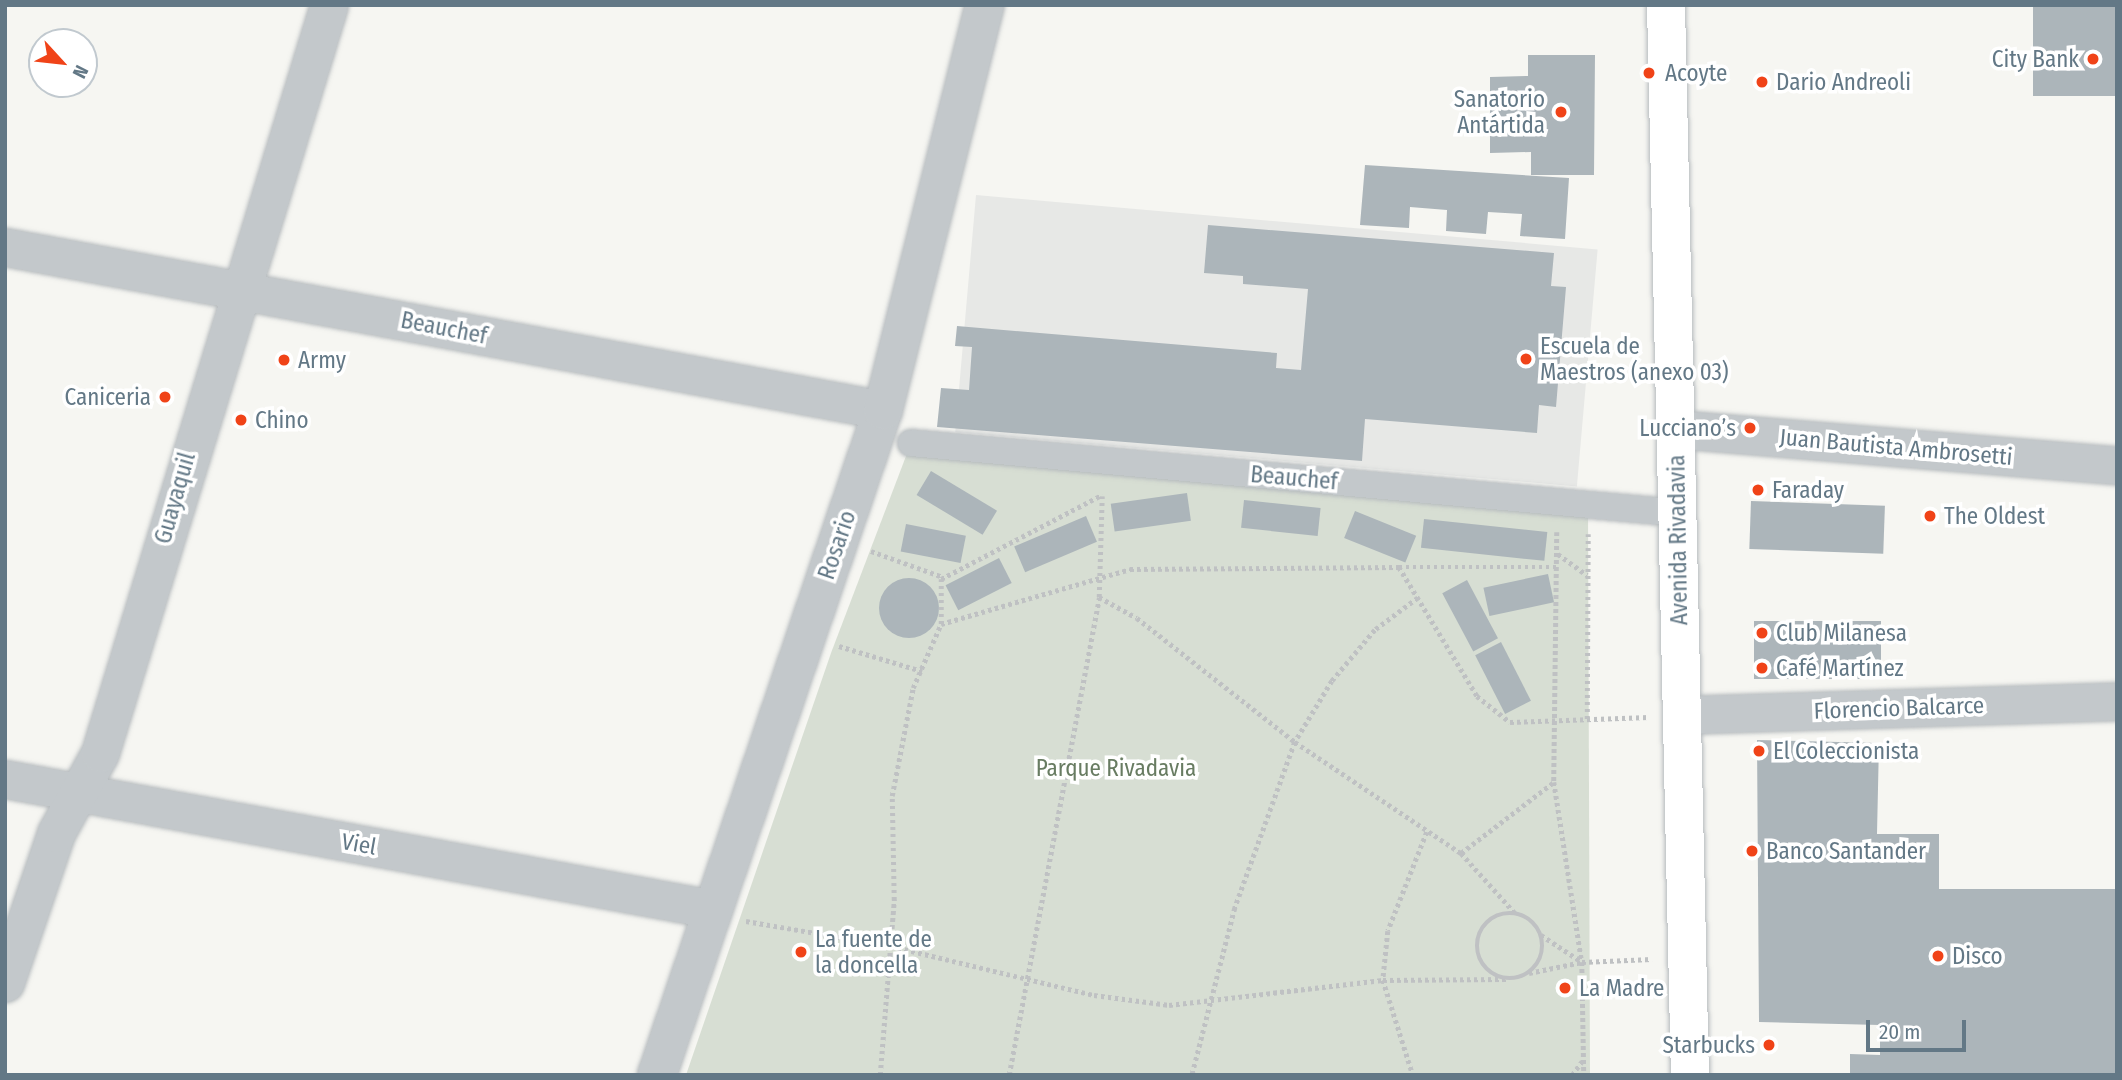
<!DOCTYPE html>
<meta charset="utf-8">
<style>
body{margin:0}
#map{position:relative;width:2122px;height:1080px;overflow:hidden;background:#f6f6f2;font-family:"Fira Sans Condensed",sans-serif}
div>[style]{position:absolute}
[style*='--x']{left:calc(var(--x)*1px);top:calc(var(--y)*1px);width:calc(var(--w)*1px);rotate:calc(var(--a)*1deg)}
.built>*{inset:0;background:#e7e8e6;transform-origin:0 0}
.green>*{inset:0;background:#d7ded3}
.building>*{inset:0;background:#acb5ba;transform-origin:0 0}
.round{border-radius:50%}
.path>*{height:4.5px;margin-top:-2.25px;transform-origin:0;background:repeating-linear-gradient(90deg,#bfc1c3 0 3.5px,transparent 0 7px)}
.path>.ring{margin:-2.25px;padding:0;box-sizing:content-box;background:none;border:4.5px solid #bfc1c3;border-radius:50%}
.roads{filter:drop-shadow(0 0 2px #b6bbbe) drop-shadow(0 0 2px #b6bbbe)}
.pedestrian>*{height:26px;margin:-13px;padding:0 13px;transform-origin:13px;border-radius:13px;background:#c3c8cb}
.minor>*{height:37px;margin:-18.5px;padding:0 18.5px;transform-origin:18.5px;border-radius:18.5px;background:#c3c8cb}
.tertiary>*{height:38px;margin:-19px;padding:0 19px;transform-origin:19px;border-radius:19px;background:#c3c8cb}
.primary>*{height:38px;margin:-19px;padding:0 19px;transform-origin:19px;border-radius:19px;background:#fff}
.dots>*{width:19px;height:19px;translate:-50% -50%;box-sizing:border-box;border:4px solid #fff;border-radius:50%}
span{translate:-50% -50%;white-space:nowrap;text-align:center;line-height:1.15;-webkit-text-stroke:7px #fff;paint-order:stroke}
.poi-label{font-size:23px;color:#637886}
.right{translate:-100% -50%;text-align:right}
.left{translate:0 -50%;text-align:left}
.street-label{font-size:23px;color:#637886}
.park-label{font-size:23px;color:#687c62}
.frame{position:absolute;inset:0;border:7px solid #637886;pointer-events:none}
.north{position:absolute;left:28px;top:28px;width:70px;height:70px;box-sizing:border-box;background:#fff;border:2px solid #c1c9cf;border-radius:50%;rotate:117deg;font-size:19px;font-weight:700;line-height:28px;text-align:center;color:#637886}
.north::after{content:'';display:block;margin:auto;width:24px;height:32px;background:#f04318;clip-path:polygon(50% 0,100% 100%,50% 72%,0 100%)}
.scale{position:absolute;left:1866px;top:1020px;width:100px;height:32px;box-sizing:border-box;border:4px solid #637886;border-top:0;padding-left:9px;font-size:21px;line-height:24px;white-space:nowrap;color:#637886;-webkit-text-stroke:5px #fff;paint-order:stroke}
</style>
<div id="map">
<div class="built">
<div style="left:976px;top:195px;width:624px;height:238px;rotate:5deg"></div>
</div>
<div class="green">
<div style="clip-path:polygon(911px 443px,1588px 505px,1590px 1075px,686px 1075px,831px 653px)"></div>
</div>
<div class="building">
<div style="left:2033px;top:5px;width:84px;height:91px"></div>
<div style="clip-path:polygon(1528px 55px,1595px 55px,1594px 175px,1531px 175px,1531px 152px,1490px 153px,1490px 77px,1528px 76px)"></div>
<div style="clip-path:polygon(1365px 165px,1569px 178px,1565px 239px,1520px 236px,1522px 214px,1488px 212px,1486px 234px,1446px 231px,1447px 210px,1410px 207px,1409px 228px,1360px 225px)"></div>
<div style="clip-path:polygon(1208px 225px,1554px 253px,1551px 286px,1566px 287px,1556px 407px,1539px 405px,1537px 433px,1365px 419px,1362px 461px,937px 427px,941px 388px,969px 390px,972px 347px,955px 346px,957px 326px,1277px 353px,1276px 368px,1301px 370px,1308px 289px,1243px 284px,1243px 276px,1204px 273px)"></div>
<div style="left:931px;top:471px;width:77px;height:28px;rotate:31deg"></div>
<div style="left:1187px;top:493px;width:28px;height:77px;rotate:82deg"></div>
<div style="left:1244px;top:500px;width:77px;height:28px;rotate:6deg"></div>
<div style="left:1751px;top:501px;width:134px;height:48px;rotate:2deg"></div>
<div style="left:1355px;top:511px;width:66px;height:29px;rotate:22deg"></div>
<div style="left:1086px;top:516px;width:28px;height:78px;rotate:67deg"></div>
<div style="left:1424px;top:519px;width:124px;height:29px;rotate:6deg"></div>
<div style="left:906px;top:524px;width:61px;height:28px;rotate:11deg"></div>
<div style="left:999px;top:558px;width:28px;height:60px;rotate:63deg"></div>
<div style="left:1548px;top:574px;width:29px;height:66px;rotate:78deg"></div>
<div class="round" style="left:879px;top:578px;width:60px;height:60px"></div>
<div style="left:1467px;top:580px;width:66px;height:28px;rotate:62deg"></div>
<div style="left:1754px;top:621px;width:127px;height:58px"></div>
<div style="left:1501px;top:642px;width:66px;height:29px;rotate:63deg"></div>
<div style="clip-path:polygon(1757px 740px,1879px 743px,1877px 834px,1939px 834px,1939px 889px,2117px 889px,2117px 1075px,1850px 1075px,1850px 1054px,1880px 1055px,1880px 1025px,1759px 1022px)"></div>
</div>
<div class="path">
<div style="--x:1557;--y:532;--w:250;--a:90.7"></div>
<div style="--x:1554;--y:782;--w:182;--a:81.2"></div>
<div style="--x:1582;--y:962;--w:113;--a:89"></div>
<div style="--x:871;--y:551;--w:77;--a:19.9"></div>
<div style="--x:1558;--y:554;--w:36;--a:36"></div>
<div style="--x:1399;--y:567;--w:158;--a:0"></div>
<div style="--x:1099;--y:597;--w:101;--a:-88.3"></div>
<div style="--x:1418;--y:598;--w:54;--a:143.3"></div>
<div style="--x:1375;--y:630;--w:67;--a:130.1"></div>
<div style="--x:1332;--y:681;--w:71;--a:121.2"></div>
<div style="--x:1295;--y:742;--w:200;--a:33.8"></div>
<div style="--x:1461;--y:853;--w:82;--a:48"></div>
<div style="--x:941;--y:624;--w:197;--a:-16.2"></div>
<div style="--x:1130;--y:569;--w:269;--a:-0.4"></div>
<div style="--x:1399;--y:567;--w:151;--a:58.8"></div>
<div style="--x:1477;--y:696;--w:42;--a:38.2"></div>
<div style="--x:1510;--y:722;--w:139;--a:-2.1"></div>
<div style="--x:839;--y:646;--w:87;--a:16.8"></div>
<div style="--x:1587;--y:719;--w:185;--a:-89.7"></div>
<div style="--x:1427;--y:832;--w:106;--a:111.5"></div>
<div style="--x:1388;--y:931;--w:49;--a:95.8"></div>
<div style="--x:1383;--y:980;--w:123;--a:-0.5"></div>
<div style="--x:1461;--y:853;--w:117;--a:-37.4"></div>
<div class="ring" style="left:1477px;top:913px;width:61.5px;height:61.5px"></div>
<div style="--x:746;--y:921;--w:147;--a:9.8"></div>
<div style="--x:891;--y:946;--w:209;--a:13.6"></div>
<div style="--x:1094;--y:995;--w:76;--a:7.6"></div>
<div style="--x:1169;--y:1005;--w:215;--a:-6.7"></div>
<div style="--x:1383;--y:980;--w:100;--a:72.5"></div>
<div style="--x:1541;--y:935;--w:49;--a:33.4"></div>
<div style="--x:1529;--y:973;--w:54;--a:-11.7"></div>
<div style="--x:1582;--y:962;--w:70;--a:-2.5"></div>
<div style="--x:880;--y:1075;--w:176;--a:-85.4"></div>
<div style="--x:894;--y:900;--w:104;--a:-91.1"></div>
<div style="--x:892;--y:796;--w:110;--a:-79"></div>
<div style="--x:913;--y:688;--w:70;--a:-66.4"></div>
<div style="--x:941;--y:624;--w:45;--a:-90"></div>
<div style="--x:941;--y:579;--w:182;--a:-27.6"></div>
<div style="--x:1009;--y:1075;--w:486;--a:-79.3"></div>
<div style="--x:1099;--y:597;--w:43;--a:28.9"></div>
<div style="--x:1137;--y:618;--w:201;--a:38.1"></div>
<div style="--x:1295;--y:742;--w:177;--a:109.9"></div>
<div style="--x:1235;--y:908;--w:172;--a:104.4"></div>
<div style="--x:1572;--y:1075;--w:17;--a:-54"></div>
</div>
<div class="roads">
<div class="pedestrian">
<div style="--x:911;--y:443;--w:770;--a:5.21"></div>
</div>
<div class="minor">
<div style="--x:5;--y:247;--w:893;--a:10.52"></div>
<div style="--x:1675;--y:429;--w:443;--a:4.7"></div>
<div style="--x:1682;--y:715;--w:435;--a:-1.8"></div>
<div style="--x:5;--y:779;--w:719;--a:10.42"></div>
<div style="--x:5;--y:983;--w:158;--a:-71.2"></div>
<div style="--x:56;--y:833;--w:91;--a:-61.2"></div>
<div style="--x:100;--y:753;--w:782;--a:-72.98"></div>
</div>
<div class="tertiary">
<div style="--x:657;--y:1075;--w:702;--a:-71.23"></div>
<div style="--x:883;--y:410;--w:418;--a:-75.9"></div>
</div>
<div class="primary">
<div style="--x:1666;--y:5;--w:1070;--a:88.72"></div>
</div>
</div>
<div class="dots">
<div style="left:2093px;top:59px;background:#f04318"></div>
<div style="left:1649px;top:73px;background:#f04318"></div>
<div style="left:1762px;top:82px;background:#f04318"></div>
<div style="left:1561px;top:112px;background:#f04318"></div>
<div style="left:1526px;top:359px;background:#f04318"></div>
<div style="left:284px;top:360px;background:#f04318"></div>
<div style="left:165px;top:397px;background:#f04318"></div>
<div style="left:241px;top:420px;background:#f04318"></div>
<div style="left:1750px;top:428px;background:#f04318"></div>
<div style="left:1758px;top:490px;background:#f04318"></div>
<div style="left:1930px;top:516px;background:#f04318"></div>
<div style="left:1762px;top:633px;background:#f04318"></div>
<div style="left:1762px;top:668px;background:#f04318"></div>
<div style="left:1759px;top:751px;background:#f04318"></div>
<div style="left:1752px;top:851px;background:#f04318"></div>
<div style="left:801px;top:952px;background:#f04318"></div>
<div style="left:1938px;top:956px;background:#f04318"></div>
<div style="left:1565px;top:988px;background:#f04318"></div>
<div style="left:1769px;top:1045px;background:#f04318"></div>
</div>
<div class="poi-label">
<span class="right" style="left:2079px;top:59px">City Bank</span>
<span class="left" style="left:1665px;top:73px">Acoyte</span>
<span class="left" style="left:1776px;top:82px">Dario Andreoli</span>
<span class="right" style="left:1545px;top:112px">Sanatorio<br>Antártida</span>
<span class="left" style="left:1540px;top:359px">Escuela de<br>Maestros (anexo 03)</span>
<span class="left" style="left:298px;top:360px">Army</span>
<span class="right" style="left:151px;top:397px">Caniceria</span>
<span class="left" style="left:255px;top:420px">Chino</span>
<span class="right" style="left:1736px;top:428px">Lucciano’s</span>
<span class="left" style="left:1772px;top:490px">Faraday</span>
<span class="left" style="left:1944px;top:516px">The Oldest</span>
<span class="left" style="left:1776px;top:633px">Club Milanesa</span>
<span class="left" style="left:1776px;top:668px">Café Martínez</span>
<span class="left" style="left:1773px;top:751px">El Coleccionista</span>
<span class="left" style="left:1766px;top:851px">Banco Santander</span>
<span class="left" style="left:815px;top:952px">La fuente de<br>la doncella</span>
<span class="left" style="left:1952px;top:956px">Disco</span>
<span class="left" style="left:1579px;top:988px">La Madre</span>
<span class="right" style="left:1755px;top:1045px">Starbucks</span>
</div>
<div class="street-label">
<span style="left:444px;top:328px;rotate:11deg">Beauchef</span>
<span style="left:1896px;top:447px;rotate:5deg">Juan Bautista Ambrosetti</span>
<span style="left:1294px;top:478px;rotate:5deg">Beauchef</span>
<span style="left:175px;top:498px;rotate:-74deg">Guayaquil</span>
<span style="left:1678px;top:540px;rotate:-91deg">Avenida Rivadavia</span>
<span style="left:837px;top:545px;rotate:-71deg">Rosario</span>
<span style="left:1899px;top:708px;rotate:-2deg">Florencio Balcarce</span>
<span style="left:359px;top:844px;rotate:10deg">Viel</span>
</div>
<div class="park-label">
<span style="left:1116px;top:768px">Parque Rivadavia</span>
</div>
<div class="frame"></div>
<div class="north">N</div>
<div class="scale">20 m</div>
</div>
